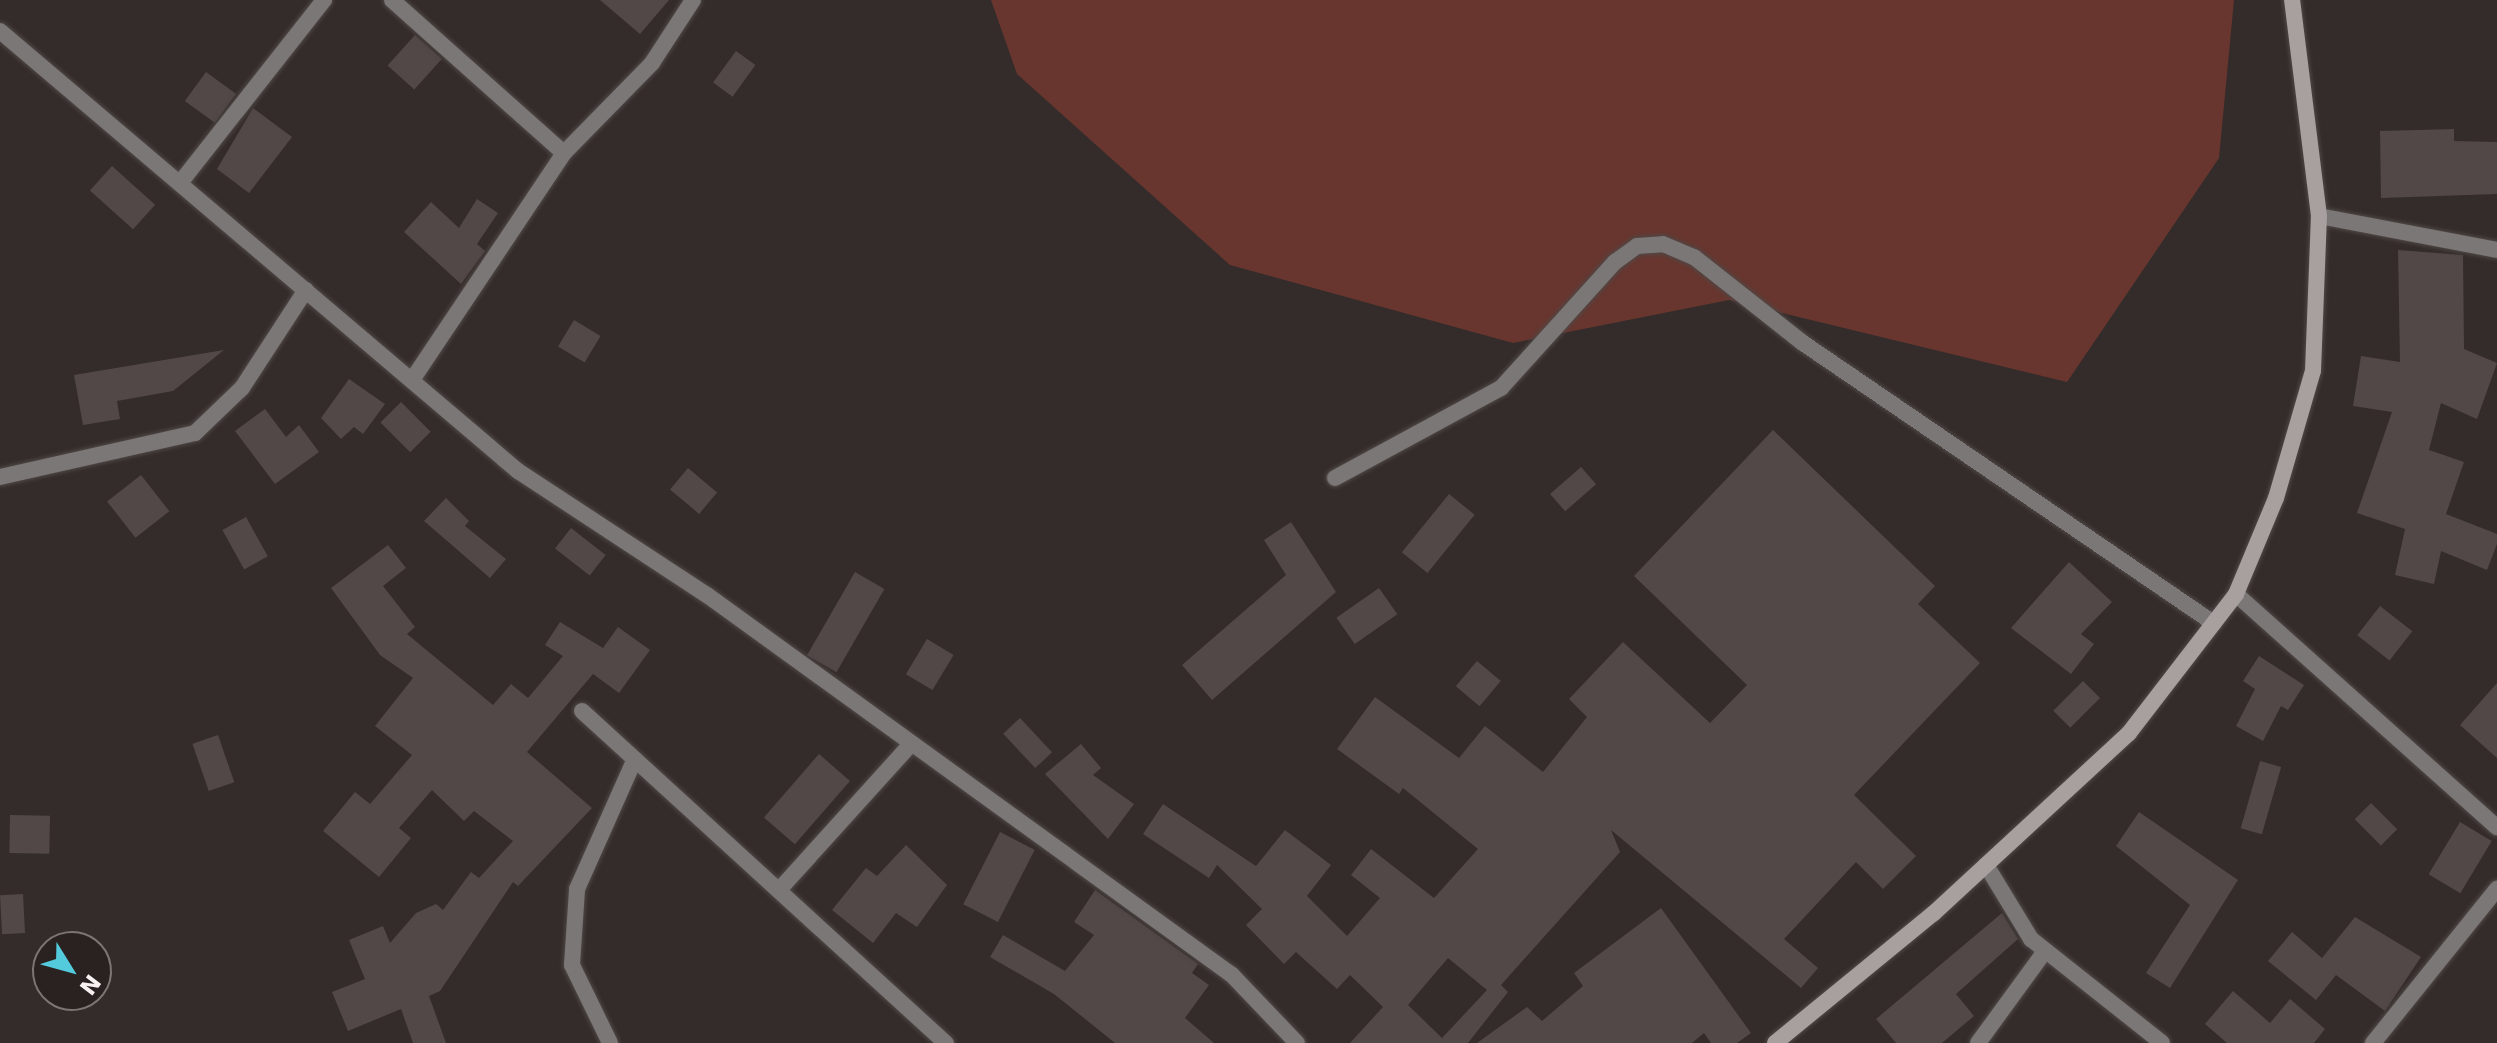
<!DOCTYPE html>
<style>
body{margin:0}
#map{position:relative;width:2497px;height:1043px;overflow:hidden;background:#342c2a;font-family:"DejaVu Sans",sans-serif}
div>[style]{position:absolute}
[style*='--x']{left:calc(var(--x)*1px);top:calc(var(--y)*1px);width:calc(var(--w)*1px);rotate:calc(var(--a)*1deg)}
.green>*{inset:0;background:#68362f}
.building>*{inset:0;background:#514847;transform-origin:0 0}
.roads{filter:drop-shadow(0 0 2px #4f4846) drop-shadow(0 0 2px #4f4846)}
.minor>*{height:16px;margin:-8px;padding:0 8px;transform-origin:8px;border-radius:8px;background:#7b7776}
.secondary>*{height:16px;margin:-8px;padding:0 8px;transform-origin:8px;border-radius:8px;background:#a7a09f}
span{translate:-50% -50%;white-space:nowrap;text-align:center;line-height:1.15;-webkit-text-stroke:8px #2a2221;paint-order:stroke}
.north{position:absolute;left:32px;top:931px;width:80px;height:80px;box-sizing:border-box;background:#2a2221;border:2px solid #7c7574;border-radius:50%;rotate:127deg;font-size:22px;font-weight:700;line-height:32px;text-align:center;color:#f7f2f1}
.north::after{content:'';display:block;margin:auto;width:28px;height:36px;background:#54cadd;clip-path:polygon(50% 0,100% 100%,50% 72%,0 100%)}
</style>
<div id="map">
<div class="green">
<div style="clip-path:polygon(991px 0,2234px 0,2219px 158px,2067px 382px,1729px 300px,1513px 343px,1230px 265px,1017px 74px)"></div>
</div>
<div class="building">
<div style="clip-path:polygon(600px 0,669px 0,640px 34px)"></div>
<div style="left:415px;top:35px;width:36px;height:41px;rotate:42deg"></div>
<div style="left:736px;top:51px;width:24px;height:39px;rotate:36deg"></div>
<div style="left:206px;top:72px;width:37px;height:36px;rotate:36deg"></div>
<div style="clip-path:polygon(253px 108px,292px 137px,249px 193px,217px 169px)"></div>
<div style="clip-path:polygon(2454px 129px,2454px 141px,2497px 142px,2497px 194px,2381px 198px,2380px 131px)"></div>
<div style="left:112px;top:166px;width:58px;height:33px;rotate:42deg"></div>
<div style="clip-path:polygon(477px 199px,498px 213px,477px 244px,485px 251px,461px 284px,404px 232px,431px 202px,459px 228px)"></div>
<div style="clip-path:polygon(2398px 250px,2463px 255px,2464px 349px,2497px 363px,2477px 419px,2441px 403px,2429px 450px,2464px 462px,2446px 514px,2497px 534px,2497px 544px,2487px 570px,2441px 551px,2434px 584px,2395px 575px,2405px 529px,2357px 513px,2392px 412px,2353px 406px,2361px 356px,2400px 362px)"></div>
<div style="left:574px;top:320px;width:31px;height:31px;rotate:31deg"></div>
<div style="clip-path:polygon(224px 350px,173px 391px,117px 401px,120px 419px,83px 425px,74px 375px)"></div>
<div style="clip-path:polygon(349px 379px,385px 404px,363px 434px,354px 427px,341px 439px,321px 418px)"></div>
<div style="left:401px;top:402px;width:42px;height:29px;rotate:45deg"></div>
<div style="clip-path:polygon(265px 409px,286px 437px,299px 425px,319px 452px,275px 484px,235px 431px)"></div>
<div style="clip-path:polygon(evenodd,1773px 430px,1935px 586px,1918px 604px,1980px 663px,1854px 795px,1916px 856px,1883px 889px,1856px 862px,1784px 939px,1818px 968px,1801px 988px,1611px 830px,1620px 852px,1501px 985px,1508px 992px,1468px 1043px,1350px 1043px,1383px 1007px,1350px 975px,1337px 989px,1296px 952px,1284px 964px,1246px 925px,1262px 909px,1217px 865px,1209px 878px,1143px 834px,1163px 804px,1256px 866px,1285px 830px,1331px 865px,1307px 896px,1347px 936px,1380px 898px,1351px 875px,1371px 849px,1434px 898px,1478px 849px,1403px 788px,1399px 794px,1337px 749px,1375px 697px,1459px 758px,1485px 726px,1543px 772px,1587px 717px,1569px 699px,1623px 642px,1710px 723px,1747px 685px,1634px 576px,1773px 430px,1448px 958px,1487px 990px,1442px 1038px,1408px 1005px,1448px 958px)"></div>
<div style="left:1581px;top:467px;width:23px;height:41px;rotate:49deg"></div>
<div style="left:688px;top:468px;width:38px;height:28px;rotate:40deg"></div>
<div style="left:141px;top:475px;width:46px;height:43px;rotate:52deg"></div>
<div style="left:1449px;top:494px;width:33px;height:75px;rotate:39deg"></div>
<div style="clip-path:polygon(446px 498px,469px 521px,465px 526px,506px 559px,490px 578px,424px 521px)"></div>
<div style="left:246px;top:517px;width:45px;height:27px;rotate:61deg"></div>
<div style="clip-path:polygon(1291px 522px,1336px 592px,1212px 700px,1182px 665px,1286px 575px,1264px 540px)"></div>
<div style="left:571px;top:528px;width:44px;height:26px;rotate:38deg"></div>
<div style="clip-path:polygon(388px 545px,406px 568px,383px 586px,415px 627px,407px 634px,493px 705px,511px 684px,528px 698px,563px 656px,545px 645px,560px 622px,603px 648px,618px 627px,650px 650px,619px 693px,593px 674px,527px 752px,592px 808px,518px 886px,513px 882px,440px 991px,429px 996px,446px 1043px,413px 1043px,401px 1009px,348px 1031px,332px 992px,365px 979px,349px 940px,383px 926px,390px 943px,416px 913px,436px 904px,443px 910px,471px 872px,479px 878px,513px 841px,474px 811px,464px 821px,432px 790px,399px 828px,411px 838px,379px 877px,323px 831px,355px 792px,370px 804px,412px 755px,375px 726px,413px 678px,380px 655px,331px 588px)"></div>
<div style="clip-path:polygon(2069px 562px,2112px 602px,2081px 634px,2094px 644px,2071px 674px,2011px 628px)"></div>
<div style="left:855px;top:572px;width:34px;height:96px;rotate:30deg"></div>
<div style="left:1379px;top:588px;width:32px;height:52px;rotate:55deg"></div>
<div style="left:2380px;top:606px;width:41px;height:37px;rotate:38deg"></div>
<div style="left:927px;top:639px;width:31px;height:41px;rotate:31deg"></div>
<div style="clip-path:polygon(2259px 656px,2304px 685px,2288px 710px,2281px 706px,2263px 741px,2236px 726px,2255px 689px,2243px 681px)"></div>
<div style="left:1477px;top:661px;width:31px;height:33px;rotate:40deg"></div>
<div style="left:2083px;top:681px;width:24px;height:42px;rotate:45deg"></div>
<div style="clip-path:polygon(2497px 683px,2497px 758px,2460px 725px)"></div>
<div style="left:1020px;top:718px;width:47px;height:23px;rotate:47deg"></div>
<div style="left:218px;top:735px;width:50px;height:27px;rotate:71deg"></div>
<div style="clip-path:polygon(1081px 744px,1101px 768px,1093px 775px,1134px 804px,1108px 839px,1045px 774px)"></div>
<div style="left:819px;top:754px;width:41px;height:84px;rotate:41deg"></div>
<div style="left:2260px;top:761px;width:22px;height:70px;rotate:16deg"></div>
<div style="left:2371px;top:803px;width:37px;height:23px;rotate:45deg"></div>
<div style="clip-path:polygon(2139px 812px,2238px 880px,2170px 988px,2146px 973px,2190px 905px,2116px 846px)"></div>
<div style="left:10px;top:815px;width:40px;height:38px;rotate:1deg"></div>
<div style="left:2460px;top:822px;width:37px;height:61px;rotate:31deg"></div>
<div style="left:1000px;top:832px;width:39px;height:81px;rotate:27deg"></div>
<div style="clip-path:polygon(906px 845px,947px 885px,917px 927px,896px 913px,873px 943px,832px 910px,866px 868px,877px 876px)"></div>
<div style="clip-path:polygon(1095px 890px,1198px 964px,1192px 973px,1209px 985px,1185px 1018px,1214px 1043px,1115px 1043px,1054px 994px,990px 957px,1003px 935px,1065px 971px,1094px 935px,1074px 922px)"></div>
<div style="left:23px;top:894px;width:39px;height:23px;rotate:87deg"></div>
<div style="clip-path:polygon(1661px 908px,1751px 1033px,1737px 1043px,1711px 1043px,1704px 1033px,1692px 1043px,1477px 1043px,1527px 1007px,1542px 1021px,1583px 986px,1574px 973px)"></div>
<div style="clip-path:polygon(2002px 913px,2018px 939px,1956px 994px,1974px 1016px,1942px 1043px,1896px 1043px,1876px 1019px)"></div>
<div style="clip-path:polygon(2355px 917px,2421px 957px,2385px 1011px,2336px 975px,2316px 1000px,2268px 961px,2292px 932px,2322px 958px)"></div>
<div style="clip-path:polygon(2233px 991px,2270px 1023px,2290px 999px,2325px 1029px,2314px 1043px,2227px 1043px,2205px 1024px)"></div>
</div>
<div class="roads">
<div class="minor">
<div style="--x:392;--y:0;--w:230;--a:41.7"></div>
<div style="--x:0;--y:31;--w:680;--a:40.35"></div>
<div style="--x:518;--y:471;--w:226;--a:33.3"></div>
<div style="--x:707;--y:595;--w:648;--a:35.9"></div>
<div style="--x:1232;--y:975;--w:94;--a:46.3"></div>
<div style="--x:180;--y:183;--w:233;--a:-51.8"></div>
<div style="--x:2319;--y:216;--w:181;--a:10.8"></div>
<div style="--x:412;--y:380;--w:273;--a:-56.2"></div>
<div style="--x:564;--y:153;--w:126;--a:-45.6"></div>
<div style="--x:652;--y:63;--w:75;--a:-56.9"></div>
<div style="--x:0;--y:477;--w:200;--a:-12.7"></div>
<div style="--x:195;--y:433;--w:65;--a:-43.8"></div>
<div style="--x:242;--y:388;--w:117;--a:-56.9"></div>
<div style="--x:1335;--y:478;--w:189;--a:-28.5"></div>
<div style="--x:1501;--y:388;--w:170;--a:-47.9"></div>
<div style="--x:1615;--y:262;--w:27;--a:-36"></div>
<div style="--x:1637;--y:246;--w:26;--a:-4"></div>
<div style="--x:1663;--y:244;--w:34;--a:23"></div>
<div style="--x:1694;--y:257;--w:139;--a:38.3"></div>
<div style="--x:1803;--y:343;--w:497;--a:34.3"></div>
<div style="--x:2236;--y:594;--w:350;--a:41.8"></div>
<div style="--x:582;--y:711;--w:493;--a:42.4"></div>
<div style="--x:1986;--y:865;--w:87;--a:58.7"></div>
<div style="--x:2031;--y:939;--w:167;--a:38.4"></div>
<div style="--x:779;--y:890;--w:194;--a:-47.9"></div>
<div style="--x:610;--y:1043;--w:87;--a:-116"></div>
<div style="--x:572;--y:965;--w:76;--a:-86.2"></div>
<div style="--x:577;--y:889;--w:142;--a:-66"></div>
<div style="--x:1978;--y:1043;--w:114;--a:-53.9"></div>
<div style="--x:2373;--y:1043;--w:198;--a:-51.2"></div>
</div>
<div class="secondary">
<div style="--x:1775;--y:1043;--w:205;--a:-39.3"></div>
<div style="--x:1934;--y:913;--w:265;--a:-42.7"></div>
<div style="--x:2129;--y:733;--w:175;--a:-52.4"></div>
<div style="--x:2236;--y:594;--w:104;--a:-67.4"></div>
<div style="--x:2276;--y:498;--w:132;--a:-73.8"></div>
<div style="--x:2313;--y:371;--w:155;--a:-87.8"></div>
<div style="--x:2319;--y:216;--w:218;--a:-97.1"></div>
</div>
</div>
<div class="north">N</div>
</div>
